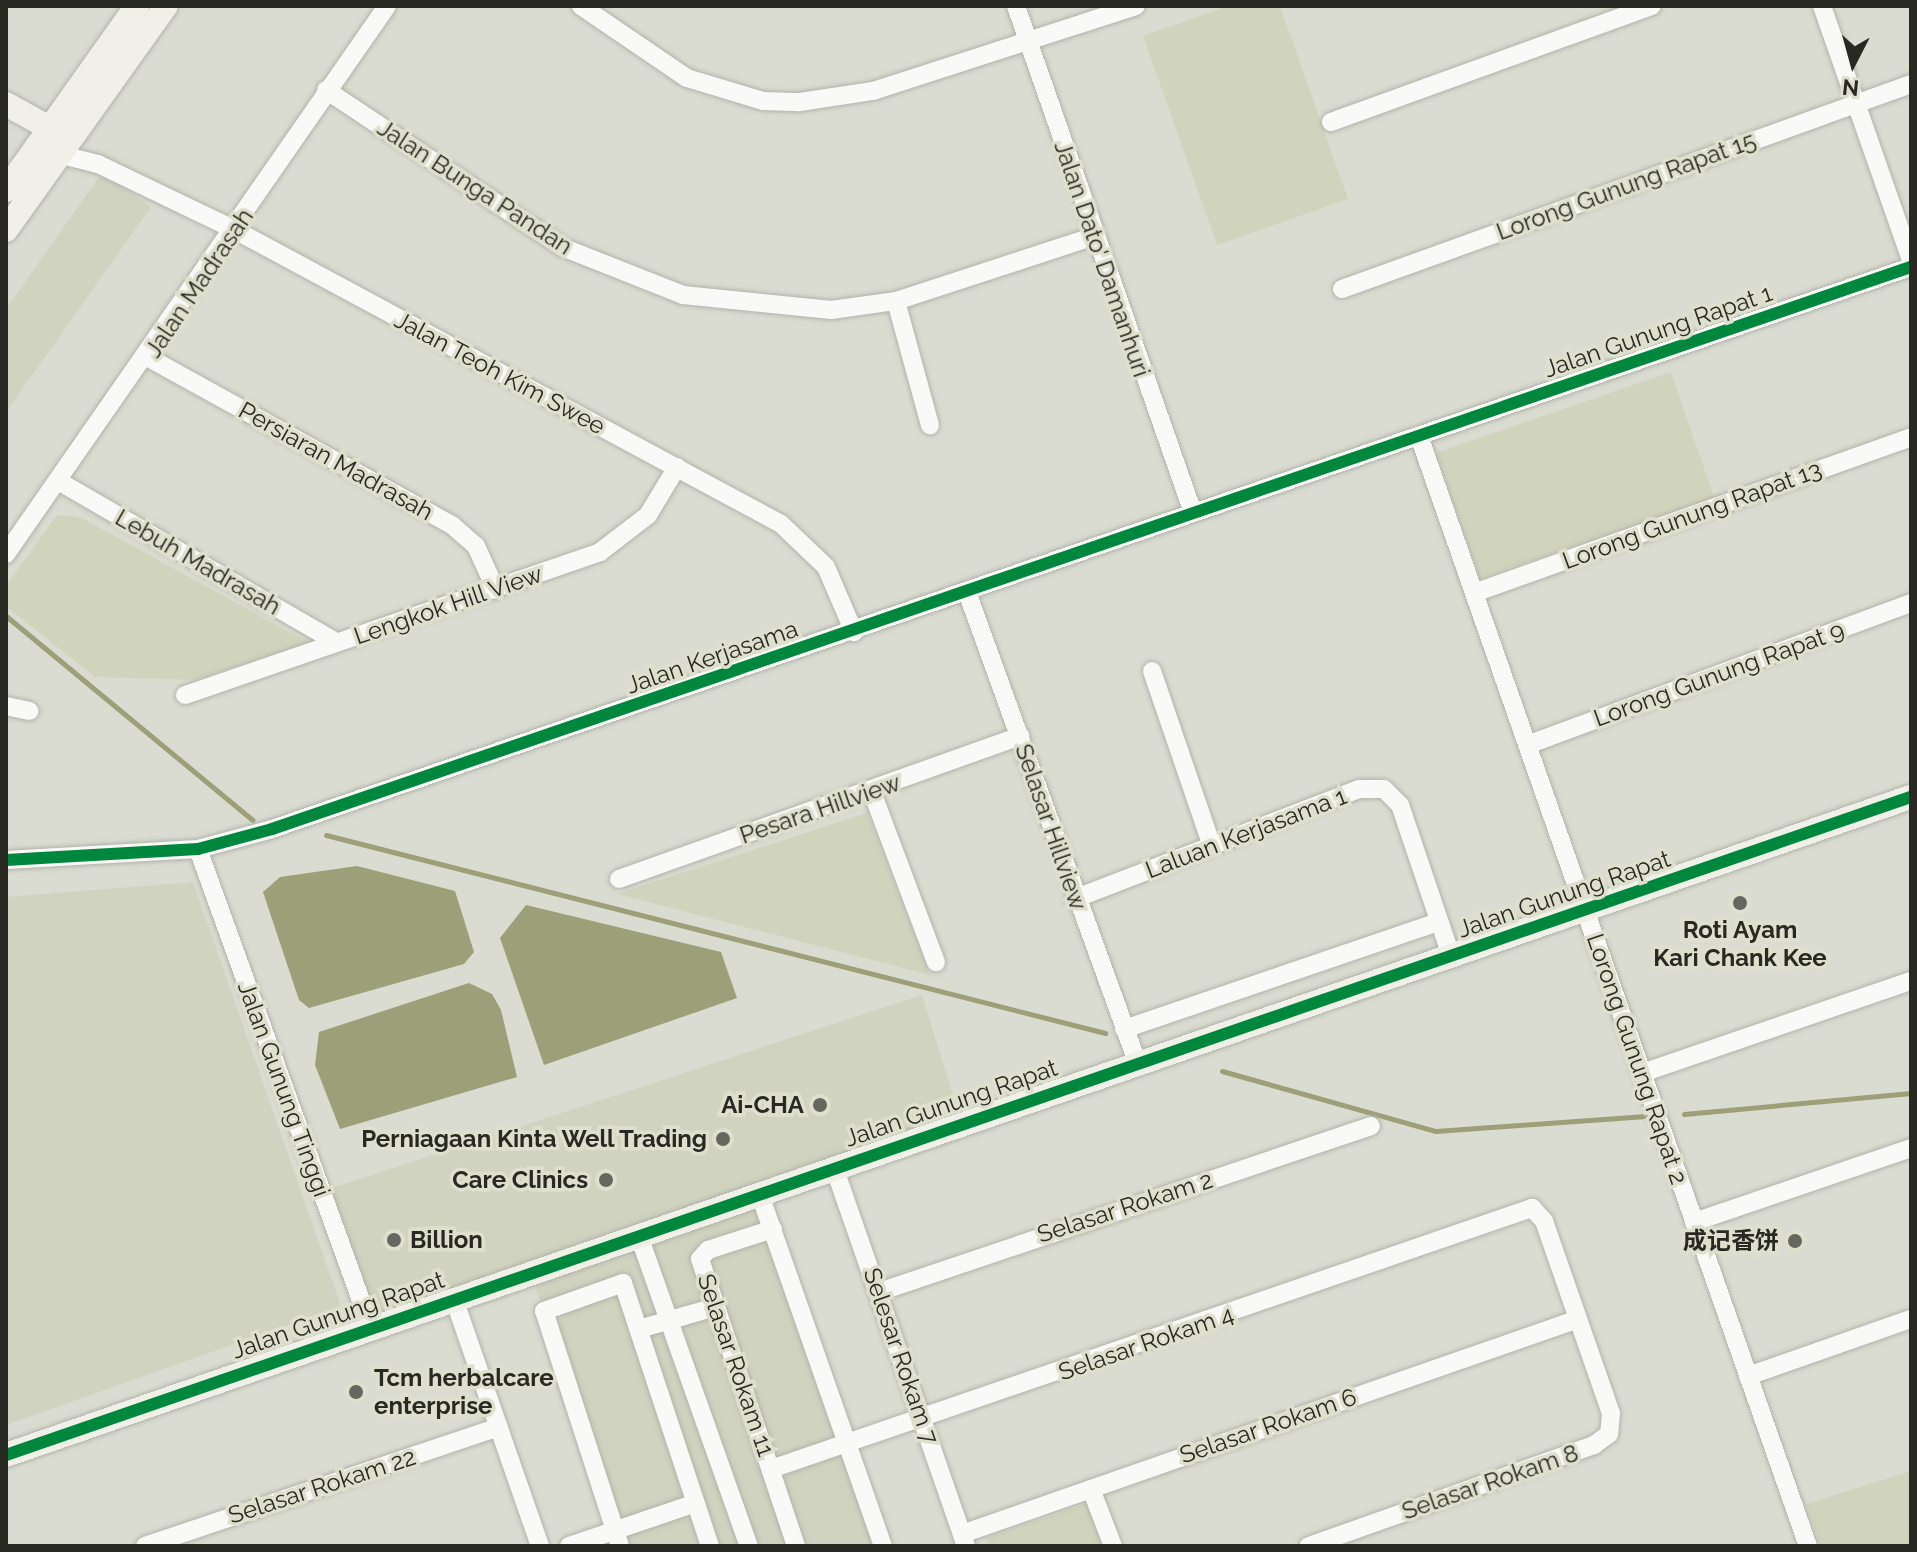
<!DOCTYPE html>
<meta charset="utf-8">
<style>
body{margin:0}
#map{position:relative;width:1917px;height:1552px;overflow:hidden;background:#dadcd1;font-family:Raleway,"Noto Sans SC",sans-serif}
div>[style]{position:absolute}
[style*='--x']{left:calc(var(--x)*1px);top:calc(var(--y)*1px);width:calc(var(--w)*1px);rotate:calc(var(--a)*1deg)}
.built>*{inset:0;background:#d0d3bf}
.green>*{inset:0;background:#d1d4bd;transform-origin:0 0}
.water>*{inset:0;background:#9c9f78}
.stream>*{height:5px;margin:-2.5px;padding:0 2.5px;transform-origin:2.5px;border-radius:2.5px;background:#9c9f78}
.roads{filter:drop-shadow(0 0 2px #b2b3aa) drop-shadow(0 0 2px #b2b3aa)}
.street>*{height:18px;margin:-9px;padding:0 9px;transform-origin:9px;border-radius:9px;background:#f9faf8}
.secondary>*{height:24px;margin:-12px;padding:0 12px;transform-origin:12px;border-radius:12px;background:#f0f0e8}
.cycleway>*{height:12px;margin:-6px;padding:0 6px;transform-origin:6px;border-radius:6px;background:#00873e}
.dots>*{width:22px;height:22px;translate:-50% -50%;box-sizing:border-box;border:4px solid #dee0cd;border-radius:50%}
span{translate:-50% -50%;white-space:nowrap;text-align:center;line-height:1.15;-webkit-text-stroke:7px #dee0cd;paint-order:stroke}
.street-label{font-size:24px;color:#282922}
.poi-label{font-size:24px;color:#282922;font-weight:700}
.right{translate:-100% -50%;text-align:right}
.left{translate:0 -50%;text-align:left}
.frame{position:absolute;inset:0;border:8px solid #282922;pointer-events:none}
.north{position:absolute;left:1813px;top:24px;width:80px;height:80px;-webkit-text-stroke:6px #dee0cd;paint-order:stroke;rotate:186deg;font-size:22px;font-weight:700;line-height:32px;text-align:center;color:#282922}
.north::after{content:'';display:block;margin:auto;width:28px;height:36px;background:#282922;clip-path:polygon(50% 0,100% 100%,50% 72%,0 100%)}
</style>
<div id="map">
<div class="built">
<div style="clip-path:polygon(102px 173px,151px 207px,6px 412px,6px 309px)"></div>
<div style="clip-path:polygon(193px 882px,341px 1306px,6px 1425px,6px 897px)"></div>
<div style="clip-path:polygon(922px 995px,962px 1124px,756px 1194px,881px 1546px,625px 1546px,531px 1274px,372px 1328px,320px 1192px)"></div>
</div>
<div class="green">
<div style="clip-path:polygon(1228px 6px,1280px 6px,1348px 199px,1217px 245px,1143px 36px)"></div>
<div style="left:1671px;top:372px;width:133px;height:248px;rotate:71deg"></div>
<div style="clip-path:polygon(57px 515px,80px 517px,309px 643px,193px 680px,95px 677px,6px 606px,6px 585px)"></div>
<div style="clip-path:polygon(867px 813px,930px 975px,617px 894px)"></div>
<div style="clip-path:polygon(1911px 1471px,1911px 1546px,1821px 1546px,1806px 1504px)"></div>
<div style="clip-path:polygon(1088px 1503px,1102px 1546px,989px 1546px,986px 1538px)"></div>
</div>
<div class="water">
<div style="clip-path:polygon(357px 866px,455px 891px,474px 952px,464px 964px,309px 1008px,299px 1000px,263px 892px,280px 877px)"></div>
<div style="clip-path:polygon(526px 905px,721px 952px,737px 998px,544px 1065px,500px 938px)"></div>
<div style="clip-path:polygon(469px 983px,492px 994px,501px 1010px,517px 1077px,340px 1129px,315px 1065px,319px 1032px)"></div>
</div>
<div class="stream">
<div style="--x:6;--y:616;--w:320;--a:39.6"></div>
<div style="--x:326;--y:835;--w:804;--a:14.26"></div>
<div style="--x:1222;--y:1071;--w:222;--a:15.7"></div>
<div style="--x:1436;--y:1131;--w:210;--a:-4.1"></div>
<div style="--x:1684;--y:1114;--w:228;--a:-5.3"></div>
</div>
<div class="roads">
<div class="street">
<div style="--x:581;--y:6;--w:128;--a:34.2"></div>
<div style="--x:687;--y:78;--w:79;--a:16.8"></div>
<div style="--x:763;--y:101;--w:37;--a:2"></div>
<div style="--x:800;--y:102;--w:74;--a:-8.6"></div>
<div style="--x:873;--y:91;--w:276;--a:-17.9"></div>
<div style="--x:1016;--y:6;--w:534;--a:70.75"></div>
<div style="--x:1822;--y:6;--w:269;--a:70.7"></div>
<div style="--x:326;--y:90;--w:283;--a:33.6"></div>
<div style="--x:562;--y:247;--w:130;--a:21.6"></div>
<div style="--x:683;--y:295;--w:149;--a:5.8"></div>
<div style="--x:831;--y:310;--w:66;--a:-7.9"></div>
<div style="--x:896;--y:301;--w:206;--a:-18.1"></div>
<div style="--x:1331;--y:122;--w:341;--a:-19.9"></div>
<div style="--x:58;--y:154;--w:41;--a:14"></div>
<div style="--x:98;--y:164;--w:152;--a:25.7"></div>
<div style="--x:235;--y:230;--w:620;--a:28.3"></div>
<div style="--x:781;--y:524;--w:62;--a:43.7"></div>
<div style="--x:826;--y:567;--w:71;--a:66.7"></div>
<div style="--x:1342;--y:289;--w:605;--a:-19.81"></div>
<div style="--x:896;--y:301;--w:129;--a:74.7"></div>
<div style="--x:149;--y:358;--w:347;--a:28.9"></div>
<div style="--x:453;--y:526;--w:30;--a:41"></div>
<div style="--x:476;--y:546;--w:48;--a:65.6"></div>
<div style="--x:1419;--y:436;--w:1176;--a:70.69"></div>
<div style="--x:60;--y:482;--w:319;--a:30.1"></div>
<div style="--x:6;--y:554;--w:667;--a:-55.19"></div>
<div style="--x:967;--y:592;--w:500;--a:70.1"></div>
<div style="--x:1474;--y:593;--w:464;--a:-19.6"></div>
<div style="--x:1152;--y:671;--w:185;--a:71.1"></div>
<div style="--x:185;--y:695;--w:439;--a:-19"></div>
<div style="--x:600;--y:552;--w:61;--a:-37.6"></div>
<div style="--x:648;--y:515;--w:56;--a:-58.9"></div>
<div style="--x:6;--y:706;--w:24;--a:12"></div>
<div style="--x:1527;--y:745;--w:409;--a:-20.3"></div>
<div style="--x:872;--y:792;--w:182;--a:69.4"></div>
<div style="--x:198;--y:849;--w:509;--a:70.14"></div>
<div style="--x:6;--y:860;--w:192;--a:-3.3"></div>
<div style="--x:198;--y:849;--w:77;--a:-15.1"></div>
<div style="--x:272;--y:829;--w:1733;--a:-18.93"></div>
<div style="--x:619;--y:879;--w:426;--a:-19.6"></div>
<div style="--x:1074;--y:899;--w:305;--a:-21.1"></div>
<div style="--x:1359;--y:789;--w:25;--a:0"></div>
<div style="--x:1384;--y:789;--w:23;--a:45"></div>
<div style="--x:1400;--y:805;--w:159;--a:71.3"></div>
<div style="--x:1124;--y:1029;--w:333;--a:-18.8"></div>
<div style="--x:1642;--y:1073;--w:284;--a:-18.9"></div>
<div style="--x:834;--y:1167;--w:401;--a:70.8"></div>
<div style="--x:759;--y:1192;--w:375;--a:70.7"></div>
<div style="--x:1694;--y:1222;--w:229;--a:-18.8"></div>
<div style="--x:773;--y:1229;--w:68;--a:162.1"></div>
<div style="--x:708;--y:1250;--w:12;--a:132"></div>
<div style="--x:700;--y:1259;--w:303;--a:71.5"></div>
<div style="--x:639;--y:1236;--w:329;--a:70.5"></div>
<div style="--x:879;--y:1292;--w:519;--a:-18.64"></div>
<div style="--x:454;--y:1299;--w:262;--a:70.8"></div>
<div style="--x:639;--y:1329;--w:79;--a:-16.1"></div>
<div style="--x:1748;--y:1376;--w:173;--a:-19.3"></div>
<div style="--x:771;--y:1469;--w:805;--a:-18.93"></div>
<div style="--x:1532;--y:1208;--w:18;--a:47"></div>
<div style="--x:1544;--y:1221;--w:203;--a:70.8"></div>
<div style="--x:1611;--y:1413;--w:21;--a:95"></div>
<div style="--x:1609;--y:1434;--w:19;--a:144"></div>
<div style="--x:1594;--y:1445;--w:303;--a:160.5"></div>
<div style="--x:1091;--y:1489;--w:61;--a:68.9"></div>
<div style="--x:962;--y:1534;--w:649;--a:-19.24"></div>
<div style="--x:145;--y:1546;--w:373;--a:-18.6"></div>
<div style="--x:569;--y:1546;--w:134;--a:-18.7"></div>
<div style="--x:620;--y:1546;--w:247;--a:-107.9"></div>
<div style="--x:544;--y:1311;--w:84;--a:-19.5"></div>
<div style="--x:623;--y:1283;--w:277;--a:71.7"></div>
</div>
<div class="secondary">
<div style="--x:6;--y:104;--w:66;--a:28.9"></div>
<div style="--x:6;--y:190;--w:226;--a:-54.6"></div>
<div style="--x:6;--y:230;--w:275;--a:-54.5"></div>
<div style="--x:6;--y:1455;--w:2015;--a:-19.06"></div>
</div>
</div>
<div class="cycleway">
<div style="--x:6;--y:860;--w:192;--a:-3.3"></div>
<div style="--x:198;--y:849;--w:77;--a:-15.1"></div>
<div style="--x:272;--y:829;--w:1733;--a:-18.93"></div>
<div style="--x:6;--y:1455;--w:2015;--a:-19.06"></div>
</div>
<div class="dots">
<div style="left:1740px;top:903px;background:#66685f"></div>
<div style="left:820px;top:1105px;background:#66685f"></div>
<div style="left:723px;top:1139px;background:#66685f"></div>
<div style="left:606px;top:1180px;background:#66685f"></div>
<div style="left:394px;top:1240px;background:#66685f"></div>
<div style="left:1795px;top:1241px;background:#66685f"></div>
<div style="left:356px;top:1392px;background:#66685f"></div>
</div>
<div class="street-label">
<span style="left:1626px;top:186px;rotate:-20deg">Lorong Gunung Rapat 15</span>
<span style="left:475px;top:187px;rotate:33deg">Jalan Bunga Pandan</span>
<span style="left:1102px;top:259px;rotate:71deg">Jalan Dato' Damanhuri</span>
<span style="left:199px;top:283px;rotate:-56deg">Jalan Madrasah</span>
<span style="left:1658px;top:331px;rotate:-19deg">Jalan Gunung Rapat 1</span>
<span style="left:500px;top:373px;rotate:28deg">Jalan Teoh Kim Swee</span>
<span style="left:336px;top:461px;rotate:29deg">Persiaran Madrasah</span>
<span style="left:1692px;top:515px;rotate:-20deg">Lorong Gunung Rapat 13</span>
<span style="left:198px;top:562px;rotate:30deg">Lebuh Madrasah</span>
<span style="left:448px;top:605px;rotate:-19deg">Lengkok Hill View</span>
<span style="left:712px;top:657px;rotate:-19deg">Jalan Kerjasama</span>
<span style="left:1719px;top:674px;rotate:-20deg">Lorong Gunung Rapat 9</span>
<span style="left:820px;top:809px;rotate:-19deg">Pesara Hillview</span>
<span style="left:1051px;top:827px;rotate:71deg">Selasar Hillview</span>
<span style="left:1246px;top:833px;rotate:-21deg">Laluan Kerjasama 1</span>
<span style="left:1564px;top:894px;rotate:-19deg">Jalan Gunung Rapat</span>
<span style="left:1637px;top:1059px;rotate:71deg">Lorong Gunung Rapat 2</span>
<span style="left:284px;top:1089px;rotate:70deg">Jalan Gunung Tinggi</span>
<span style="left:951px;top:1103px;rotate:-19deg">Jalan Gunung Rapat</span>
<span style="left:1125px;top:1207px;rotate:-18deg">Selasar Rokam 2</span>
<span style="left:338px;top:1315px;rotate:-19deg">Jalan Gunung Rapat</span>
<span style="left:1146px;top:1343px;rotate:-19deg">Selasar Rokam 4</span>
<span style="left:901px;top:1356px;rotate:71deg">Selesar Rokam 7</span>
<span style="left:736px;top:1365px;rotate:71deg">Selasar Rokam 11</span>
<span style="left:1268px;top:1426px;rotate:-19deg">Selasar Rokam 6</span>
<span style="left:1490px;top:1482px;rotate:-19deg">Selasar Rokam 8</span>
<span style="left:322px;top:1486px;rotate:-18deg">Selasar Rokam 22</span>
</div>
<div class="poi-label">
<span style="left:1740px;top:944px">Roti Ayam<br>Kari Chank Kee</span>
<span class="right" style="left:804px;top:1105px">Ai-CHA</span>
<span class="right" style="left:707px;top:1139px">Perniagaan Kinta Well Trading</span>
<span class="right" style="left:588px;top:1180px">Care Clinics</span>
<span class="left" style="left:410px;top:1240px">Billion</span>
<span class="right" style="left:1779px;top:1241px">成记香饼</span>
<span class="left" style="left:374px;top:1392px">Tcm herbalcare<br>enterprise</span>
</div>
<div class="frame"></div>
<div class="north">N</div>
</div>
